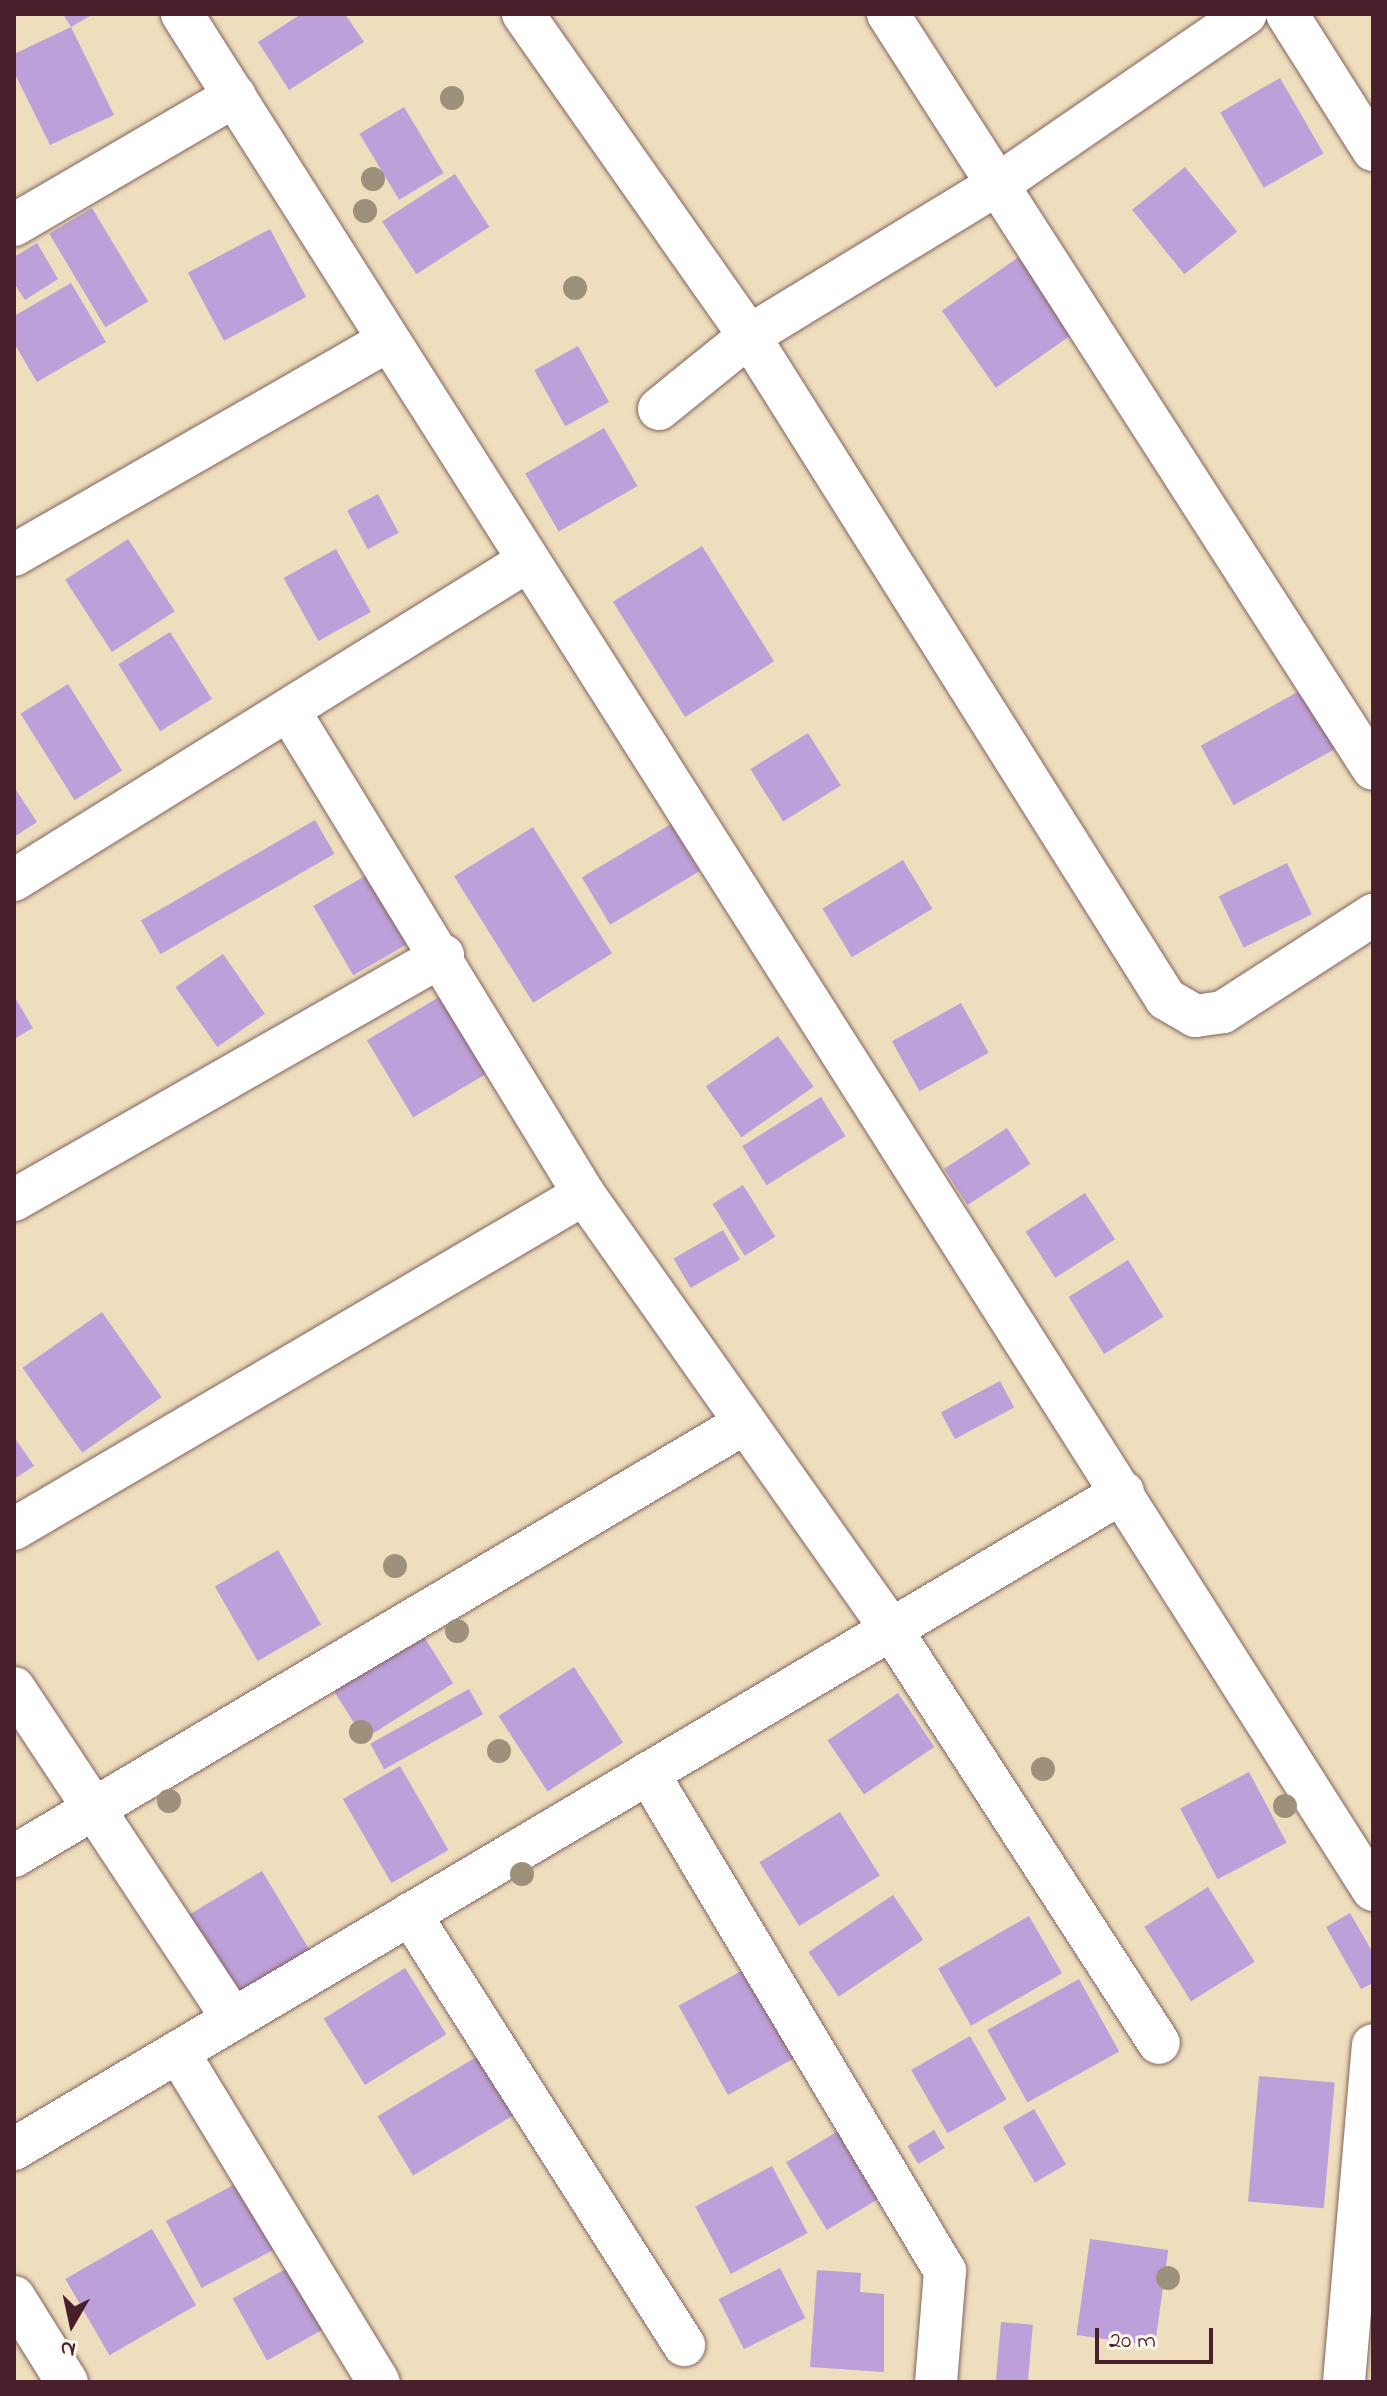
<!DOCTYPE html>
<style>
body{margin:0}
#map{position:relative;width:1387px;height:2396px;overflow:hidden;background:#eedebd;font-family:"Indie Flower",sans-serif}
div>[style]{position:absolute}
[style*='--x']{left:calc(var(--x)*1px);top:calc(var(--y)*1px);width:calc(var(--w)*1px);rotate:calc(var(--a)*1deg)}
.building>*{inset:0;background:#bda0d9;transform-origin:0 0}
.roads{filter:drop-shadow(0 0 2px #83625e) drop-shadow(0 0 2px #83625e)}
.minor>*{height:42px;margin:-21px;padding:0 21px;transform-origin:21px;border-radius:21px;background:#fff}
.trees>*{width:24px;height:24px;margin:-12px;border-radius:50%;background:#9d917c}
span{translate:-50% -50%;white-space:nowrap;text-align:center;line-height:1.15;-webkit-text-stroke:6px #fbf7ec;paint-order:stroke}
.frame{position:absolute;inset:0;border:16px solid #4a1f2b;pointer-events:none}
.north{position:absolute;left:32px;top:2284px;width:80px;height:80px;-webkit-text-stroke:6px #fbf7ec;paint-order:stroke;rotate:189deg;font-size:22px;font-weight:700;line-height:32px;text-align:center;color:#4a1f2b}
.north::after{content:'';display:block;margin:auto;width:28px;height:36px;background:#4a1f2b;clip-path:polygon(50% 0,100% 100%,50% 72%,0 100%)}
.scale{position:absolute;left:1095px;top:2328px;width:118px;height:36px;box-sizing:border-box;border:4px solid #4a1f2b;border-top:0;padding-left:10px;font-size:24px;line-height:28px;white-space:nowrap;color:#4a1f2b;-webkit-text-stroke:6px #fbf7ec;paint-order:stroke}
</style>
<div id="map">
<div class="building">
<div style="clip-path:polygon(63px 14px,93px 14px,71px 27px)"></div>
<div style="clip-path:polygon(301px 14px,345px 14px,364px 42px,289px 90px,258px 42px)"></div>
<div style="clip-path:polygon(71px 27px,114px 115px,50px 145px,14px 72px,14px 54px)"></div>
<div style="left:1280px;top:78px;width:87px;height:69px;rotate:60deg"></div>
<div style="left:404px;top:107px;width:77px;height:52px;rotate:59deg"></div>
<div style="left:1185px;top:167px;width:83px;height:68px;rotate:51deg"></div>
<div style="left:455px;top:174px;width:63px;height:87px;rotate:57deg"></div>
<div style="left:92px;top:208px;width:109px;height:50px;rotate:59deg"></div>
<div style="left:270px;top:229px;width:77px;height:93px;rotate:62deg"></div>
<div style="clip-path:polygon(37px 243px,58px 279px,25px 300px,14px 283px,14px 257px)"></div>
<div style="left:1023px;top:254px;width:94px;height:99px;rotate:55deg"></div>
<div style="clip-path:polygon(71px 283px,106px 342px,37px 382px,14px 343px,14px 316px)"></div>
<div style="left:578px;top:346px;width:64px;height:50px;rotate:61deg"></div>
<div style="left:604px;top:428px;width:67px;height:91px;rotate:60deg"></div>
<div style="left:378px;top:494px;width:44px;height:35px;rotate:62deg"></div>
<div style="left:128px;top:539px;width:86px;height:75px;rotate:57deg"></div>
<div style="left:702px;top:546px;width:136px;height:105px;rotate:58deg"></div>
<div style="left:336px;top:549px;width:72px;height:60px;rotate:61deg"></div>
<div style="left:170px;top:632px;width:79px;height:61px;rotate:58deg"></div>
<div style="left:68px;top:684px;width:102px;height:56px;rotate:58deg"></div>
<div style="left:1303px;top:689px;width:68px;height:117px;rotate:61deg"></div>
<div style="left:808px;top:733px;width:62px;height:68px;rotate:58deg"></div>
<div style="clip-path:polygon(14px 787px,37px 822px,14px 837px)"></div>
<div style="left:315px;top:820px;width:39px;height:201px;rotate:60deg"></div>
<div style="left:671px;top:824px;width:55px;height:104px;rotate:59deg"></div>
<div style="left:533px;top:827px;width:149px;height:93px;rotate:58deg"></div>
<div style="left:903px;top:860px;width:57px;height:94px;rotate:59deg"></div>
<div style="left:1287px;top:863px;width:57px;height:76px;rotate:64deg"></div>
<div style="left:379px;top:868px;width:80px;height:76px;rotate:60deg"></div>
<div style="left:223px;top:954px;width:73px;height:58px;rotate:55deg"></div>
<div style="left:444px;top:994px;width:90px;height:90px;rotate:59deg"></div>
<div style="clip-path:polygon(14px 996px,33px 1028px,14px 1039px)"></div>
<div style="left:961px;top:1003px;width:57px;height:79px;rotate:61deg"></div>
<div style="left:778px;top:1036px;width:62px;height:88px;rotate:55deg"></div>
<div style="left:821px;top:1097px;width:46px;height:93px;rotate:58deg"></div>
<div style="left:1007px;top:1128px;width:43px;height:75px;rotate:57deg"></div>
<div style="left:743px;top:1185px;width:61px;height:36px;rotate:58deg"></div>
<div style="left:1085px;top:1193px;width:55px;height:71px;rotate:57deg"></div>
<div style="left:723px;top:1230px;width:34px;height:57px;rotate:60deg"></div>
<div style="left:1128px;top:1260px;width:67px;height:70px;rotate:58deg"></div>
<div style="left:102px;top:1312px;width:104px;height:97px;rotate:55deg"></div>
<div style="left:1000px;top:1381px;width:30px;height:67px;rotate:62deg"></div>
<div style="clip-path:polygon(14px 1437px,34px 1466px,14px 1479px)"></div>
<div style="left:278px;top:1550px;width:86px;height:73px;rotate:60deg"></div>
<div style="left:416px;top:1624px;width:70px;height:105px;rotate:58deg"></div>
<div style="left:574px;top:1667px;width:90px;height:90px;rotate:57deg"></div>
<div style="left:469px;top:1689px;width:29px;height:113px;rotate:61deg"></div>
<div style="left:898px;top:1693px;width:65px;height:85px;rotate:56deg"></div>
<div style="left:400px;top:1766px;width:97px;height:66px;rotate:60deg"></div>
<div style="left:1249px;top:1772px;width:80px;height:78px;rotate:62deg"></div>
<div style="left:840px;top:1812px;width:75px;height:95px;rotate:58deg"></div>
<div style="left:262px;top:1871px;width:94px;height:87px;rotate:59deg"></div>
<div style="left:1208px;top:1887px;width:88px;height:75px;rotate:58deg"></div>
<div style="left:893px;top:1895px;width:54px;height:102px;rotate:56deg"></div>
<div style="clip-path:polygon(1350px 1913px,1373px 1953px,1373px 1983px,1361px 1989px,1326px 1927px)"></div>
<div style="left:1029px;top:1916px;width:66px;height:105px;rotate:60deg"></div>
<div style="left:752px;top:1965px;width:102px;height:84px;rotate:61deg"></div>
<div style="left:405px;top:1968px;width:78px;height:96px;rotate:58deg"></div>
<div style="left:1079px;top:1979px;width:83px;height:105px;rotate:61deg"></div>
<div style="left:970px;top:2036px;width:73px;height:68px;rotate:60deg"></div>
<div style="left:483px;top:2053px;width:69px;height:123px;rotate:59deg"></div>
<div style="left:1259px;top:2076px;width:76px;height:126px;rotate:5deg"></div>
<div style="left:1034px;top:2109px;width:64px;height:36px;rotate:60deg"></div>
<div style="left:853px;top:2122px;width:79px;height:78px;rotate:59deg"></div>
<div style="left:934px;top:2130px;width:21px;height:31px;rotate:59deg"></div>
<div style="left:772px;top:2166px;width:76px;height:87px;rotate:62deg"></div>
<div style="left:241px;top:2181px;width:76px;height:85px;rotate:62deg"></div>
<div style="left:152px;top:2229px;width:88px;height:100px;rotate:60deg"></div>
<div style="left:1090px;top:2239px;width:79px;height:97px;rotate:8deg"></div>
<div style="left:293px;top:2265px;width:71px;height:69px;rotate:61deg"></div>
<div style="left:780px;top:2268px;width:56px;height:69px;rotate:63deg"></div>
<div style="clip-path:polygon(817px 2270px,861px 2273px,860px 2292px,884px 2294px,884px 2372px,810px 2367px)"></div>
<div style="left:1001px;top:2322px;width:32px;height:60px;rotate:5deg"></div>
</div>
<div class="roads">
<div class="minor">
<div style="--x:182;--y:14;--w:2222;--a:57.59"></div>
<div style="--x:523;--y:14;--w:393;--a:54.9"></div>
<div style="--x:749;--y:336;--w:783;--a:57.83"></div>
<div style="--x:1166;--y:999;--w:34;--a:30"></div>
<div style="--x:1195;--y:1016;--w:28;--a:-8"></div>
<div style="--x:1223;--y:1012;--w:179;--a:-32.9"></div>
<div style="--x:888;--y:14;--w:897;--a:57.28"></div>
<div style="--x:1287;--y:14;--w:161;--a:57.7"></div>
<div style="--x:14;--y:225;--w:256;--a:-30.3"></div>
<div style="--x:659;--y:409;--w:116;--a:-39"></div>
<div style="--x:749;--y:336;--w:294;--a:-31.4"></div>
<div style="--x:1000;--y:183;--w:298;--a:-34.5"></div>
<div style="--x:14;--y:555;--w:430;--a:-29.8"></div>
<div style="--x:291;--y:714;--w:562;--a:58.6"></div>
<div style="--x:584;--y:1194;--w:532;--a:54.79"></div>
<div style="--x:891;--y:1629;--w:493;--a:57.1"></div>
<div style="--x:14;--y:880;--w:603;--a:-31.84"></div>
<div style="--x:14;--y:1200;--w:494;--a:-29.7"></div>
<div style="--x:14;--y:1529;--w:661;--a:-30.44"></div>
<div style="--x:14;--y:1688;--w:397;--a:56.5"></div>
<div style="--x:648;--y:1773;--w:580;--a:59.19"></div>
<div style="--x:945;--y:2271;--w:111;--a:94.6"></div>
<div style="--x:14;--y:1856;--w:850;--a:-30.64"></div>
<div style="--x:410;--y:1914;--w:511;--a:57.55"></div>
<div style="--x:178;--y:2052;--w:386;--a:58.7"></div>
<div style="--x:14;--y:2149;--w:1289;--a:-30.64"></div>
<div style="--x:14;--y:2297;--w:100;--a:58.1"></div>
<div style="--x:1344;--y:2382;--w:338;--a:-85.1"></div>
</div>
</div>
<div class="trees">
<div style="left:452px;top:98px"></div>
<div style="left:373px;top:179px"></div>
<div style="left:365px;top:211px"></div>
<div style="left:575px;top:288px"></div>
<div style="left:395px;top:1566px"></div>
<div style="left:457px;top:1631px"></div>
<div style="left:361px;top:1732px"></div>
<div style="left:499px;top:1751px"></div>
<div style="left:1043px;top:1769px"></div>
<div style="left:169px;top:1801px"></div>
<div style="left:1285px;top:1806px"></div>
<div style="left:522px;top:1874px"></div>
<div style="left:1168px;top:2278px"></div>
</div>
<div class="frame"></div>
<div class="north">N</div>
<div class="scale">20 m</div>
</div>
